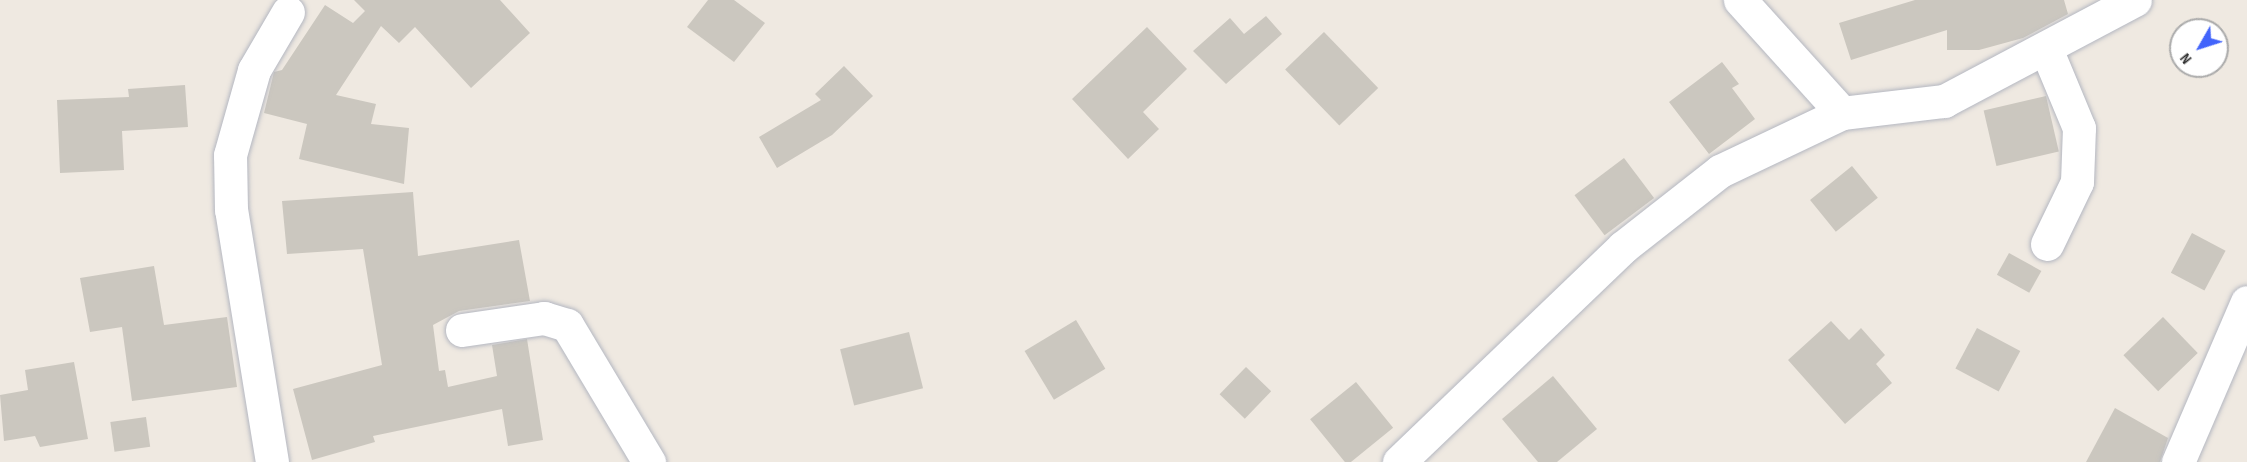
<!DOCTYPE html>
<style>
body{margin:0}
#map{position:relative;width:2247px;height:462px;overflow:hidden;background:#efe9e1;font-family:"Sofia Sans Condensed",sans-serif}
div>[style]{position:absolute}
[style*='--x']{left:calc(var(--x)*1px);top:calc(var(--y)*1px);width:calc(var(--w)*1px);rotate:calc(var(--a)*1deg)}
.building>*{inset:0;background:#cbc7bf;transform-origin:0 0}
.roads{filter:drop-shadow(0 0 2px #b4b7c1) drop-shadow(0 0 2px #b4b7c1)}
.street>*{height:33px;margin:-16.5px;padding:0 16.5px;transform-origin:16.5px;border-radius:16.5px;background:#fff}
.secondary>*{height:33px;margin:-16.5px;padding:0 16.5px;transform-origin:16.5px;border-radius:16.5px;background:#fff}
span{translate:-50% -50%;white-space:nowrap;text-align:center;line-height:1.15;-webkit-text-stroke:4.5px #fff;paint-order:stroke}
.north{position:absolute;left:2169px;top:18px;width:60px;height:60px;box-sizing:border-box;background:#fff;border:2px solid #ababab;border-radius:50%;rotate:231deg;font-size:16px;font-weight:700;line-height:24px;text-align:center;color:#2e2e2e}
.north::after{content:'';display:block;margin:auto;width:21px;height:27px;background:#4264fb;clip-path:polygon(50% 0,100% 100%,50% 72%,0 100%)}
</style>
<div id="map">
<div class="building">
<div style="clip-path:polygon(354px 0,500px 0,530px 33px,471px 88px,415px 27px,399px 43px,381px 26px,336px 95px,376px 104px,371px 124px,409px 128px,404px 184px,299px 159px,307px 124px,264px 113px,274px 72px,282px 70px,325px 5px,353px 23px,365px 11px)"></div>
<div style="clip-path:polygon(708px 0,734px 0,765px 23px,734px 62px,687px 27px)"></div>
<div style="clip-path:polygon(1915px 0,2064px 0,2068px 14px,2023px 38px,1979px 50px,1947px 50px,1947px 30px,1851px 60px,1839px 23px)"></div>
<div style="clip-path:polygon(1266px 16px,1282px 34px,1226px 84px,1193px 51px,1230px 18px,1244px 34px)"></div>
<div style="clip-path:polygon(1147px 27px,1187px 69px,1143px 112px,1159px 129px,1128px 159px,1072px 99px)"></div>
<div style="left:1324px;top:32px;width:78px;height:54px;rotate:46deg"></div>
<div style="clip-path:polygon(1722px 62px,1739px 84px,1732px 88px,1755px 119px,1709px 154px,1669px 102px)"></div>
<div style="clip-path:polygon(844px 66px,873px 96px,832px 135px,777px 168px,759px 137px,821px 100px,815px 94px)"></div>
<div style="clip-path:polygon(185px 85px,188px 127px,122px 131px,124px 170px,60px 173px,57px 100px,129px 97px,128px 89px)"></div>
<div style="left:2046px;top:96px;width:57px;height:64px;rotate:77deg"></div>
<div style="left:1624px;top:158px;width:50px;height:62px;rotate:53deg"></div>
<div style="left:1852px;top:166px;width:41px;height:54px;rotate:51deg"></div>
<div style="clip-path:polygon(413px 192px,418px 256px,519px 240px,530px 301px,459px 311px,433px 325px,439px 371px,445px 370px,448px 387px,497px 376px,492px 345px,527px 339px,543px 440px,508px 446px,502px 409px,373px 436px,375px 442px,312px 460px,293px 389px,382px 365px,363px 249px,287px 254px,282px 201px)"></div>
<div style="left:2192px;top:233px;width:38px;height:45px;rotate:28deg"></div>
<div style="left:2009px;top:253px;width:37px;height:25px;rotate:29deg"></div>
<div style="clip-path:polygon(154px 266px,164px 325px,227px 317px,237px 387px,132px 401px,122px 327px,90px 332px,80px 278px)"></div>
<div style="left:2163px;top:317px;width:50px;height:55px;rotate:46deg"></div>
<div style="left:1076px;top:320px;width:57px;height:60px;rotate:59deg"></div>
<div style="clip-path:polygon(1831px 321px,1849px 340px,1861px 328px,1885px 355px,1876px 364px,1892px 383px,1845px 424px,1788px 360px)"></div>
<div style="left:1977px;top:328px;width:49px;height:46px;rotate:28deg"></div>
<div style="left:909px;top:332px;width:58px;height:71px;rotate:76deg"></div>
<div style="clip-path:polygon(74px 362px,88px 439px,40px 447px,35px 436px,4px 441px,0 395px,28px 390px,25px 370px)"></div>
<div style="left:1246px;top:367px;width:35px;height:38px;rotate:44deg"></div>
<div style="clip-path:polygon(1553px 376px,1597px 429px,1557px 462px,1538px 462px,1502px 419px)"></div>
<div style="left:1356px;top:382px;width:59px;height:59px;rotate:51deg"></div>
<div style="clip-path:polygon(2115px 408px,2168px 438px,2160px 462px,2086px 462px)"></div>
<div style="left:146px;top:417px;width:30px;height:36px;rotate:82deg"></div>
</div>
<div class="roads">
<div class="street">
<div style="--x:1740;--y:0;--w:152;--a:47.9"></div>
<div style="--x:2047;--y:244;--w:69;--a:-64.2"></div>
<div style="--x:2077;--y:182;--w:54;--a:-87.9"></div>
<div style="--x:2079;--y:128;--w:83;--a:-112.6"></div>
<div style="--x:462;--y:330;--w:83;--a:-8.3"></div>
<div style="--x:544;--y:318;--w:24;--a:17"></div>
<div style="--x:567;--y:325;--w:160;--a:59.1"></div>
<div style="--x:272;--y:462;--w:255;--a:-99.2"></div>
<div style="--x:231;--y:210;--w:55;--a:-91"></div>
<div style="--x:230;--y:155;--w:88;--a:-74.2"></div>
<div style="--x:254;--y:70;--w:67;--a:-59.6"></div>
<div style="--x:2178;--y:462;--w:174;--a:-66.7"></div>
</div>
<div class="secondary">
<div style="--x:1399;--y:462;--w:310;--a:-43.8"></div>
<div style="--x:1623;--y:247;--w:123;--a:-38.1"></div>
<div style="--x:1720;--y:171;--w:135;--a:-25.4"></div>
<div style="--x:1842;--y:113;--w:103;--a:-6.7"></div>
<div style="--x:1944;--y:101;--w:216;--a:-27.9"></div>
</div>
</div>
<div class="north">N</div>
</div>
